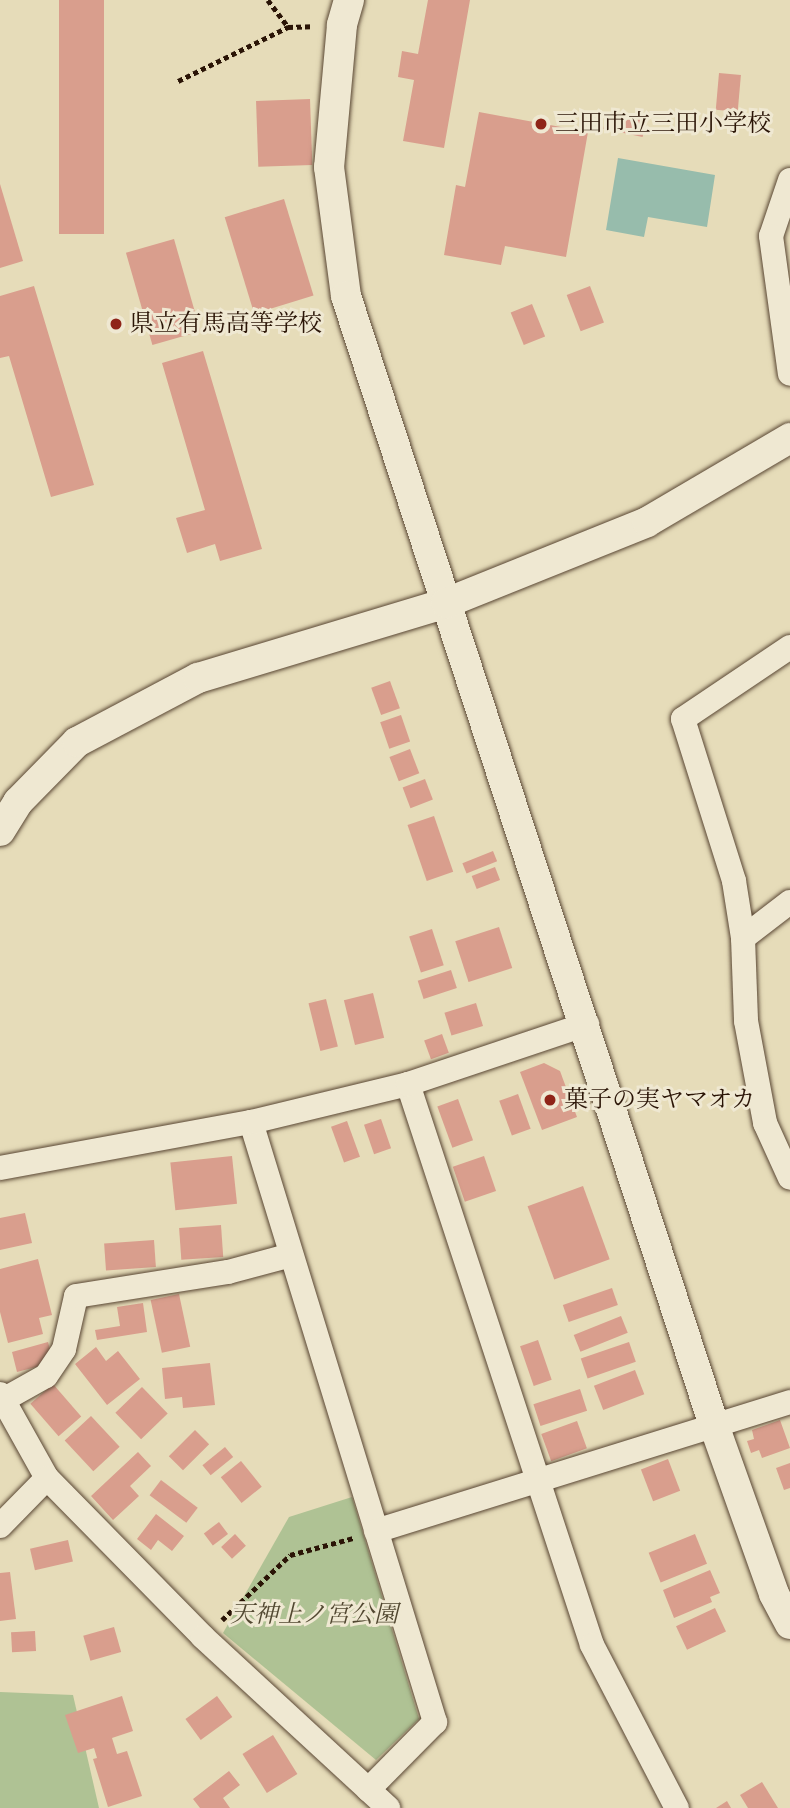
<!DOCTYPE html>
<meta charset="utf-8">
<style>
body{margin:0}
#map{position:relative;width:790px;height:1808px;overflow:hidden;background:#e6dcb9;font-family:"IM FELL French Canon","Noto Serif JP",serif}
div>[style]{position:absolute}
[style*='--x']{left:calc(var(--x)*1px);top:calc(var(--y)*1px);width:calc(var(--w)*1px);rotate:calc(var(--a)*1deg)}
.green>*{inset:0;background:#afc294}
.water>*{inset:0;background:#97bcac}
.building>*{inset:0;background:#d99e8d;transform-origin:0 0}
.path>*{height:4.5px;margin-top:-2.25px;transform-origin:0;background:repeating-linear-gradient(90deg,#2a1406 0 5px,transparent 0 8.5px)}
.roads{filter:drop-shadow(0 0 2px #594633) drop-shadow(0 0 2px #594633)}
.minor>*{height:24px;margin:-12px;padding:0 12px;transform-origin:12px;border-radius:12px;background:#efe8d2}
.tertiary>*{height:30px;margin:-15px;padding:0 15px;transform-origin:15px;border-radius:15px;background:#efe8d2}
.dots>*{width:19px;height:19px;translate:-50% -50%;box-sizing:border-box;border:4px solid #efe8d2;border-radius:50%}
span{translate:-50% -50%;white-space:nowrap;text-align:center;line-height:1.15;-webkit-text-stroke:6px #efe8d2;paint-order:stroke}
.poi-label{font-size:24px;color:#2a1406}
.left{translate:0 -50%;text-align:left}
.park-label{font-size:24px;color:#524831;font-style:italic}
</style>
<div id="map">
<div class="green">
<div style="clip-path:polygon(352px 1497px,419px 1719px,376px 1760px,223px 1633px,289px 1517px)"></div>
<div style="clip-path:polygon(0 1692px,73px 1695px,99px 1808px,0 1808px)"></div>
</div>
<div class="water">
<div style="clip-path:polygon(618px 158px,715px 175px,707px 227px,648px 217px,644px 237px,606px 230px)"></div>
</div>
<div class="building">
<div style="left:59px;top:0;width:45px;height:234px"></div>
<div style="clip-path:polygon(428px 0,470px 0,444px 148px,403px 141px,414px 80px,398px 77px,402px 51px,418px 54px)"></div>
<div style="left:719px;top:73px;width:22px;height:37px;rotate:5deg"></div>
<div style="left:310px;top:99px;width:66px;height:54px;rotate:88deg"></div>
<div style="clip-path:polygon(479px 112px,588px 132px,566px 257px,505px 246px,501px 265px,444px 255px,456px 185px,465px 187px)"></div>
<div style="left:607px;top:112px;width:40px;height:17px;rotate:12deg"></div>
<div style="clip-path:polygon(0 184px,23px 261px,0 268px)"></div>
<div style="left:284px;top:199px;width:101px;height:62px;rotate:73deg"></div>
<div style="left:174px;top:239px;width:96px;height:50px;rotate:74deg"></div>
<div style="clip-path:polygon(34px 286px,94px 485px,51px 497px,9px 356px,0 358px,0 296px)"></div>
<div style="left:590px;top:286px;width:39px;height:25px;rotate:69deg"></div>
<div style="left:532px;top:304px;width:35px;height:23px;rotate:68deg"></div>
<div style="clip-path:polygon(203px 351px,262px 549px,220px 561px,215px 544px,187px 553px,176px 518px,205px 510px,162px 363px)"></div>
<div style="left:390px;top:681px;width:29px;height:20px;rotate:70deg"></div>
<div style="left:401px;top:715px;width:28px;height:22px;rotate:71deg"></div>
<div style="left:410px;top:749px;width:26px;height:22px;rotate:69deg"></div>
<div style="left:425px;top:779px;width:22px;height:24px;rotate:69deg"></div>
<div style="left:434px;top:816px;width:59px;height:28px;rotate:71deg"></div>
<div style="left:493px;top:851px;width:11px;height:33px;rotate:68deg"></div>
<div style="left:495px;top:867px;width:14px;height:25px;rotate:69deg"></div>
<div style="left:499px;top:927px;width:43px;height:46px;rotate:72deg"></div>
<div style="left:432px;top:929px;width:38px;height:24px;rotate:72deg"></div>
<div style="left:451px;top:970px;width:19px;height:35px;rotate:72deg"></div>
<div style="left:373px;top:993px;width:46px;height:30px;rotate:76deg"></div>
<div style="left:326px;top:999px;width:49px;height:18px;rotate:76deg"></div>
<div style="left:476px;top:1003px;width:24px;height:33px;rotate:73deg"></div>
<div style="left:442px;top:1034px;width:20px;height:19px;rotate:70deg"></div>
<div style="clip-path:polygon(544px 1063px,560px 1071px,577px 1117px,542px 1130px,520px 1072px)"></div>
<div style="left:518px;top:1094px;width:37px;height:20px;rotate:70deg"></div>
<div style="left:458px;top:1099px;width:44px;height:22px;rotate:70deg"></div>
<div style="left:381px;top:1119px;width:31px;height:18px;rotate:71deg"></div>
<div style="left:347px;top:1121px;width:38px;height:17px;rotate:70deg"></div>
<div style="left:232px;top:1156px;width:48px;height:62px;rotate:84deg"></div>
<div style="left:484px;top:1156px;width:37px;height:33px;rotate:71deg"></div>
<div style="left:583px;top:1186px;width:78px;height:59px;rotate:70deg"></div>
<div style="clip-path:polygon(25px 1213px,32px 1243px,0 1250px,0 1218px)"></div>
<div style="left:221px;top:1225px;width:32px;height:42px;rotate:86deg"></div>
<div style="left:154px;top:1240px;width:27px;height:50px;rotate:86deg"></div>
<div style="clip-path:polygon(38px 1259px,52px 1315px,39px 1318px,43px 1334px,8px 1343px,0 1312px,0 1269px)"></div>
<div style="left:612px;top:1288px;width:18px;height:52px;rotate:71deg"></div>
<div style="left:179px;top:1294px;width:54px;height:29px;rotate:78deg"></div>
<div style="clip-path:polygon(143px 1303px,147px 1332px,97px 1340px,95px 1330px,120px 1326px,117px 1307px)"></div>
<div style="left:621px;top:1316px;width:18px;height:51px;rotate:68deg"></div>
<div style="left:538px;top:1340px;width:42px;height:19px;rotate:71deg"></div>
<div style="clip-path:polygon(48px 1342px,51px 1353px,40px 1366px,17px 1372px,12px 1352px)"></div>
<div style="left:629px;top:1342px;width:21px;height:51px;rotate:71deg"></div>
<div style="clip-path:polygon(96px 1347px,106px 1361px,118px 1351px,140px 1379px,107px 1405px,75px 1364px)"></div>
<div style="clip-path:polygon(210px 1363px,215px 1405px,183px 1408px,182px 1397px,165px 1399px,162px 1368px)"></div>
<div style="left:635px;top:1370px;width:26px;height:44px;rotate:69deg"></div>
<div style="left:53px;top:1384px;width:43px;height:30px;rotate:49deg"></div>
<div style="left:142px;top:1387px;width:37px;height:37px;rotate:46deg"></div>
<div style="left:580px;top:1389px;width:23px;height:49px;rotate:72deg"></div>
<div style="left:91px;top:1416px;width:42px;height:36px;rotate:47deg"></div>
<div style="clip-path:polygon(780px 1420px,790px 1448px,762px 1458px,759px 1450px,751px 1453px,747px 1441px,754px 1439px,752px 1430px)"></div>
<div style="left:577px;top:1421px;width:29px;height:38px;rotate:70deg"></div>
<div style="left:195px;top:1430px;width:20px;height:37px;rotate:45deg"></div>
<div style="left:225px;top:1447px;width:13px;height:29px;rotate:51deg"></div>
<div style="clip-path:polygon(138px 1452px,151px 1466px,130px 1486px,139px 1496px,113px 1520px,91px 1496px)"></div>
<div style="left:668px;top:1459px;width:34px;height:29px;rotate:69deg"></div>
<div style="left:241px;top:1461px;width:33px;height:26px;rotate:51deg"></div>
<div style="clip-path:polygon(790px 1463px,790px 1488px,784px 1490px,776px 1468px)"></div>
<div style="left:161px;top:1480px;width:46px;height:19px;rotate:37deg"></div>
<div style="clip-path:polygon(156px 1514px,184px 1536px,172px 1551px,158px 1540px,151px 1550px,137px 1539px)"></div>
<div style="left:219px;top:1522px;width:15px;height:19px;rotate:53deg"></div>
<div style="left:235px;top:1534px;width:16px;height:19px;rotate:47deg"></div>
<div style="left:695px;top:1534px;width:32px;height:50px;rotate:68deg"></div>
<div style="left:68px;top:1540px;width:22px;height:39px;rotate:77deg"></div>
<div style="clip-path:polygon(710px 1570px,720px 1593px,710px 1597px,712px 1602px,674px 1618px,663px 1590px)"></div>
<div style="clip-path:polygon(10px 1572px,16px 1619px,0 1621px,0 1573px)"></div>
<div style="left:715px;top:1608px;width:26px;height:43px;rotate:65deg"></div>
<div style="left:114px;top:1627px;width:26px;height:32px;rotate:74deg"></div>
<div style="left:35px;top:1631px;width:20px;height:24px;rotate:87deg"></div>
<div style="clip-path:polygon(122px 1696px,133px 1731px,112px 1738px,117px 1754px,127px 1751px,142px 1796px,108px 1807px,93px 1759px,97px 1758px,94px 1748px,78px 1753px,65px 1715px)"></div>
<div style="left:217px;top:1696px;width:26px;height:39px;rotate:54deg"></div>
<div style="left:273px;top:1735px;width:46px;height:36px;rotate:58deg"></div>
<div style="clip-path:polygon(229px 1771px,240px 1785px,223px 1798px,230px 1808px,200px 1808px,193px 1799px)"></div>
<div style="clip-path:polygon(762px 1782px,778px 1808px,748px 1808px,740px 1795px)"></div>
<div style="clip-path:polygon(727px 1801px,731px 1808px,716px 1808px)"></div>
</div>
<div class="path">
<div style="--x:268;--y:0;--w:34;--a:53"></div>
<div style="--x:178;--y:81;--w:123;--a:-26.1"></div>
<div style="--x:288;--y:27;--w:25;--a:-2"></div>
<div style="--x:222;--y:1620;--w:94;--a:-43.7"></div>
<div style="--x:290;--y:1555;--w:65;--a:-15.1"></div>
</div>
<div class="roads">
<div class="minor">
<div style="--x:790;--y:180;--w:59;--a:108.7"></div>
<div style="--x:771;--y:236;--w:139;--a:82.2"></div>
<div style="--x:790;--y:647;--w:129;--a:146.1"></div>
<div style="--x:683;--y:719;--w:170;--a:72.5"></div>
<div style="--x:734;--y:881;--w:58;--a:81"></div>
<div style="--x:743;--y:938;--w:83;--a:87.9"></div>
<div style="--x:746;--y:1021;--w:104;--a:79.4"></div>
<div style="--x:765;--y:1123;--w:60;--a:65.6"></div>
<div style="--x:743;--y:938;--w:59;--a:-37.5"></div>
<div style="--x:408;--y:1084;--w:590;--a:71.84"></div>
<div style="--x:592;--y:1645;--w:184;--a:62.5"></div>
<div style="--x:251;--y:1122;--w:628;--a:72.95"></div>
<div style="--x:435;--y:1722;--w:95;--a:134.6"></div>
<div style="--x:0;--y:1168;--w:255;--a:-10.4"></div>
<div style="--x:251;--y:1122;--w:162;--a:-13.6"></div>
<div style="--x:408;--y:1084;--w:189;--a:-18.5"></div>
<div style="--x:0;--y:1394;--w:96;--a:60.8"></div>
<div style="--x:47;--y:1478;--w:223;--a:45.5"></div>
<div style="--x:203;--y:1637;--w:252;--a:42.7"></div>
<div style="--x:3;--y:1400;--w:49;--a:-29.2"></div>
<div style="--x:46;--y:1376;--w:32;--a:-56"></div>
<div style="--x:64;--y:1349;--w:54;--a:-77.2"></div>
<div style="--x:76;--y:1296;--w:154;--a:-9"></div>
<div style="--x:228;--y:1272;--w:65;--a:-15.1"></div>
<div style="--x:0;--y:1526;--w:67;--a:-45.6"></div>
<div style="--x:376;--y:1531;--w:434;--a:-17.3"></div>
</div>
<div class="tertiary">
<div style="--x:349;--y:0;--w:26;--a:106"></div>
<div style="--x:342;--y:25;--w:143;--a:95.2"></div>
<div style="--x:329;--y:167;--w:130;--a:82.5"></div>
<div style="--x:346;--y:296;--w:1191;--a:71.95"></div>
<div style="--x:715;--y:1428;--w:176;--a:70.4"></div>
<div style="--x:774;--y:1594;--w:34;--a:62"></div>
<div style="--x:0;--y:831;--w:34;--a:-58"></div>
<div style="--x:18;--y:802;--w:84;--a:-45.5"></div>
<div style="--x:77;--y:742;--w:137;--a:-27.9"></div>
<div style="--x:198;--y:678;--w:259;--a:-16.8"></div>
<div style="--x:446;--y:603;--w:217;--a:-21.9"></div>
<div style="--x:647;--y:522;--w:166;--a:-30.4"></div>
</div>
</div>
<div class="dots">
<div style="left:541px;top:124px;background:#8f2418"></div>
<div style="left:116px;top:324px;background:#8f2418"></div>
<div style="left:550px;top:1100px;background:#8f2418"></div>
</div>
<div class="poi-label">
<span class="left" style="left:555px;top:124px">三田市立三田小学校</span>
<span class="left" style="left:130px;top:324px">県立有馬高等学校</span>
<span class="left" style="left:564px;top:1100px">菓子の実ヤマオカ</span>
</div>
<div class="park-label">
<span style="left:314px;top:1615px">天神上ノ宮公園</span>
</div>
</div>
